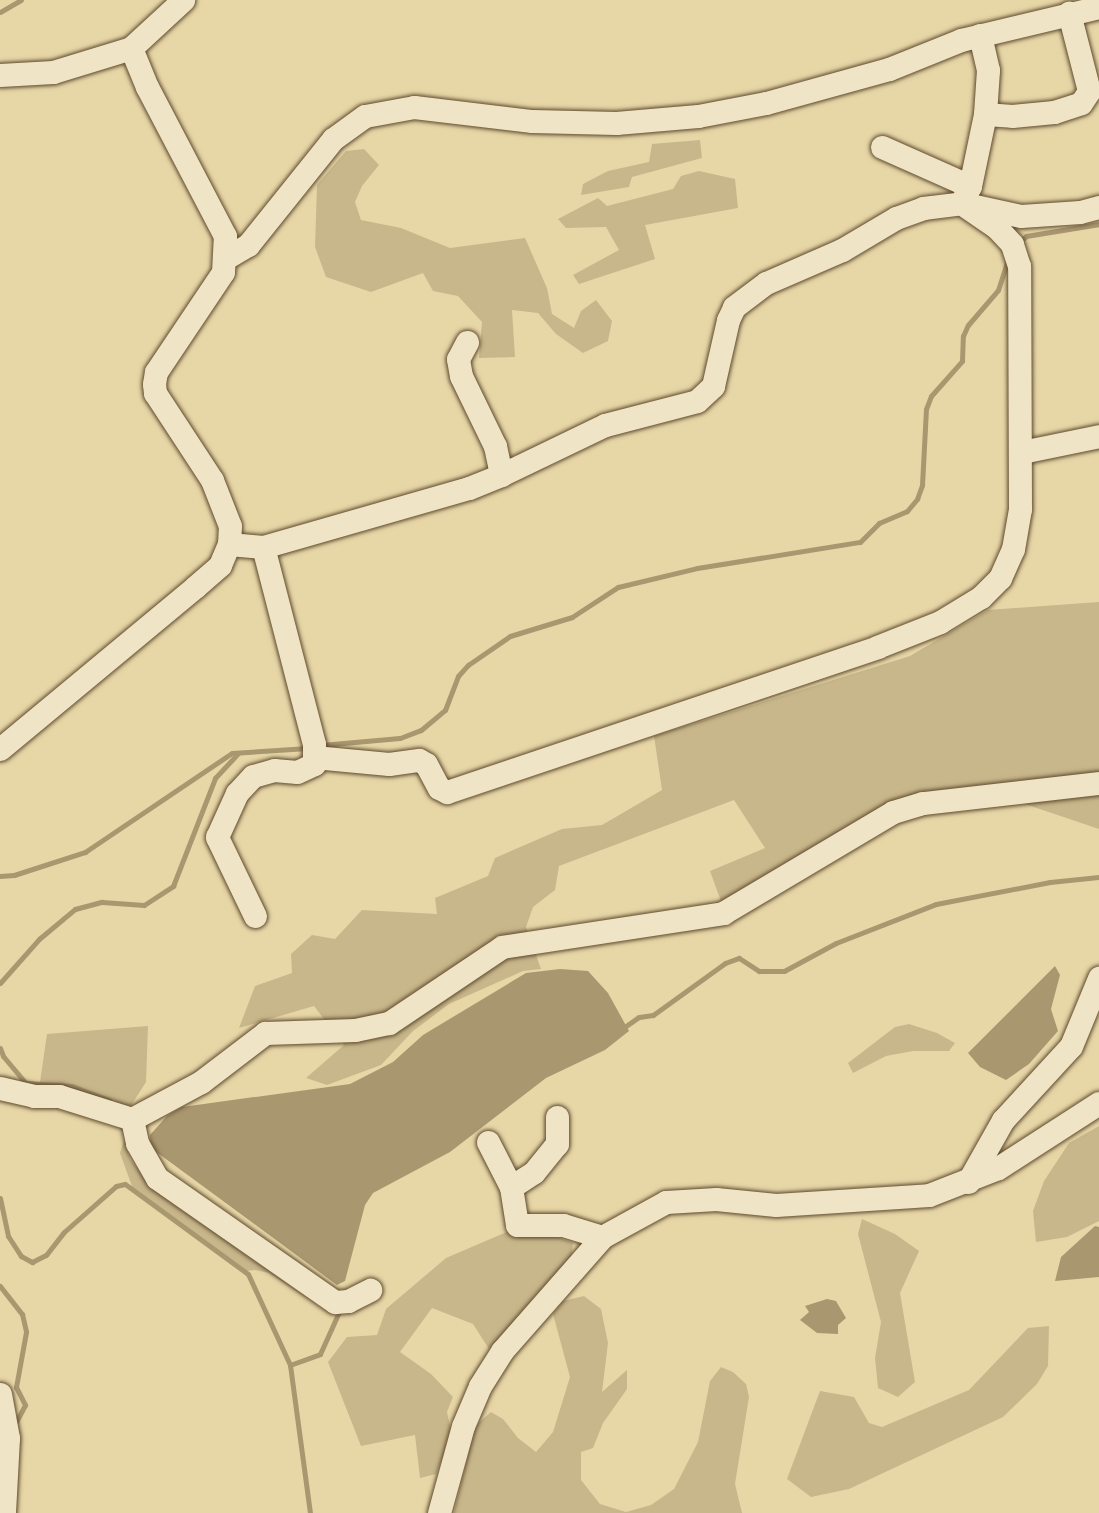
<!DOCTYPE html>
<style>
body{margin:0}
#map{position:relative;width:1099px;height:1513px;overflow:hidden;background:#e7d7a7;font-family:"IM FELL Great Primer",serif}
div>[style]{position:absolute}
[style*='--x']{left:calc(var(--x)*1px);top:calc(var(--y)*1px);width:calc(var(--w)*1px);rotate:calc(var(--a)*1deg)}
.green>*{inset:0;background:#c8b78b}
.water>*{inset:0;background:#a99770}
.stream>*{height:5px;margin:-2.5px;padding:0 2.5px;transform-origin:2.5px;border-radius:2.5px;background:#a99770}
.roads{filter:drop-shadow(0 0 2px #5f492d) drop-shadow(0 0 2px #5f492d)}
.minor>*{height:23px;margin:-11.5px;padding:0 11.5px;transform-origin:11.5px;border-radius:11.5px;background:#efe5c6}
span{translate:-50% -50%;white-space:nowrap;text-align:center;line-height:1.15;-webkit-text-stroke:5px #efe5c6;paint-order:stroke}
</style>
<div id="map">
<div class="green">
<div style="clip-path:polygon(700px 140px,702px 158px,632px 177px,629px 187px,581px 195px,583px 184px,608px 171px,649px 162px,652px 144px)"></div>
<div style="clip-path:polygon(364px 149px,379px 165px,362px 186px,355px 202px,361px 220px,401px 228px,450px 248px,525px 238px,547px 288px,552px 314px,574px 328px,581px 311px,596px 300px,612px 321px,608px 341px,583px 353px,556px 334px,538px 313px,512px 310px,515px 357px,479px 358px,482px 322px,458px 296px,433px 291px,423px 273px,371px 292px,326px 277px,315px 247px,317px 185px,346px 151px)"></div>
<div style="clip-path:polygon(699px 171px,735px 179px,738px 208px,645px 225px,655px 259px,579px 284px,573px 275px,619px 250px,606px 227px,566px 228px,558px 219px,598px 198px,607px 206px,673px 189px,681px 176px)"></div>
<div style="clip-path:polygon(1099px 602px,1099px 829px,1004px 797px,911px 816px,798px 874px,722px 904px,710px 871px,765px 848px,734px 800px,559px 866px,555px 890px,533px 907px,526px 927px,541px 969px,523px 971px,449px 1004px,413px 1031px,381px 1065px,327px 1085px,306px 1078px,344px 1045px,314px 1006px,239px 1028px,255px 986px,292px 973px,291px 954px,312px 935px,335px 939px,362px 910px,437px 914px,435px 898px,488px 876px,495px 858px,562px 829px,602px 825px,662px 790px,654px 736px,910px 656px,988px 610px)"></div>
<div style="clip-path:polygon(909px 1024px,937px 1033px,955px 1043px,949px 1051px,913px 1051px,886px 1056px,853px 1073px,848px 1063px,895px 1027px)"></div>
<div style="clip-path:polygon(148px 1026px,146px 1082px,130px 1107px,39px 1089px,47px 1034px)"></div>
<div style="clip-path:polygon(1099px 1126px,1099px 1221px,1067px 1237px,1036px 1242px,1033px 1211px,1044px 1181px,1069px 1143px)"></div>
<div style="clip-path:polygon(124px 1140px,130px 1159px,151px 1186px,314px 1303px,269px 1273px,255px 1270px,247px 1271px,133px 1189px,120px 1153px)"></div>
<div style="clip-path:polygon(862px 1219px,895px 1234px,919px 1251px,900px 1293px,915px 1382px,898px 1397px,878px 1388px,875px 1358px,881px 1322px,858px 1234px)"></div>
<div style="clip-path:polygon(509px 1231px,545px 1233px,573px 1243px,571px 1261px,489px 1349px,473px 1324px,432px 1308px,400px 1352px,431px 1374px,453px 1397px,447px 1412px,452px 1435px,436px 1474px,420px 1478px,415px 1435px,361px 1446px,328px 1362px,347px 1337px,377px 1335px,386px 1309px,446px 1258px)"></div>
<div style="clip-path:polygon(584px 1296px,601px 1309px,608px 1343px,602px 1392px,627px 1370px,627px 1389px,603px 1423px,593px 1448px,581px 1452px,581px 1480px,600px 1504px,626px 1512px,651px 1505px,674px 1489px,698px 1442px,710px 1381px,721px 1367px,733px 1372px,746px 1384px,749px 1397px,735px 1484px,742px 1513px,454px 1513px,475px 1426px,491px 1412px,503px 1419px,518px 1438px,536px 1452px,553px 1432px,570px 1377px,553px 1314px,563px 1301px)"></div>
<div style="clip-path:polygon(1049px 1326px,1048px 1366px,1037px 1384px,1003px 1417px,849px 1489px,811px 1497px,787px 1479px,820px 1391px,854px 1397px,869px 1423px,882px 1427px,969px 1390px,1028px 1328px)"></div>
</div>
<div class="water">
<div style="clip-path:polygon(1055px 966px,1060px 975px,1051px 1009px,1058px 1031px,1029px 1064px,1006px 1080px,980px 1067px,968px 1053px)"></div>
<div style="clip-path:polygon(560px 969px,588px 971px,608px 993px,629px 1031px,605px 1050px,546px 1078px,450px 1152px,373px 1193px,365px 1205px,345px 1281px,337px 1285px,151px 1148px,150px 1135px,167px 1116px,182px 1107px,350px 1084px,393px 1062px,423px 1035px,526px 973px)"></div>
<div style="clip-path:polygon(1095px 1226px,1099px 1227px,1099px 1277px,1055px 1281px,1061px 1257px)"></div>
<div style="clip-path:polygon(827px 1299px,836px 1301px,846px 1318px,838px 1325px,838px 1334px,817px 1333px,800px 1320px,809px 1312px,805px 1306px)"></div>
</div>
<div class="stream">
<div style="--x:0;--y:12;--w:24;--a:-30"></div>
<div style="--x:1018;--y:243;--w:11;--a:-41"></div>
<div style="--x:1026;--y:236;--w:74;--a:-9.3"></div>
<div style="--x:321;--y:745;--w:79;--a:-5.1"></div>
<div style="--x:400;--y:738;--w:22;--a:-21"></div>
<div style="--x:421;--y:730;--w:31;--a:-40"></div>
<div style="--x:445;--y:710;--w:36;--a:-69"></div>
<div style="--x:458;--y:676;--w:15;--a:-48"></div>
<div style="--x:468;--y:665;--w:51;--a:-34.6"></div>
<div style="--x:510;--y:636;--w:65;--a:-17"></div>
<div style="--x:572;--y:617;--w:55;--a:-33.1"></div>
<div style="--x:618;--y:587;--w:81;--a:-13.5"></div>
<div style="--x:697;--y:568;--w:165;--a:-9.1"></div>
<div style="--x:860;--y:542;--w:27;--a:-45"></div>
<div style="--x:879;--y:523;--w:30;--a:-23"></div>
<div style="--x:907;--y:511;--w:16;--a:-50"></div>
<div style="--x:917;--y:499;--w:15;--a:-70"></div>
<div style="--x:922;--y:485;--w:76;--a:-87"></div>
<div style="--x:926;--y:409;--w:14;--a:-69"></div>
<div style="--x:931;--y:396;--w:47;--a:-48.5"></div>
<div style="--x:962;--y:361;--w:25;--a:-88"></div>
<div style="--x:963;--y:336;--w:12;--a:-66"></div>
<div style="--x:968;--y:325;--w:46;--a:-49.4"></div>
<div style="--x:998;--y:290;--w:32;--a:-72"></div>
<div style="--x:0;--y:876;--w:14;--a:-4"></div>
<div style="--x:14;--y:875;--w:75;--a:-17.9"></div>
<div style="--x:85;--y:852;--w:177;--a:-34"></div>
<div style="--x:232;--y:753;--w:76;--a:-3.8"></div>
<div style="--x:0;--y:983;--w:59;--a:-48.4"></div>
<div style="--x:39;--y:939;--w:47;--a:-39.8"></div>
<div style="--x:75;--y:909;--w:28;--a:-15"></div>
<div style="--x:102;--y:902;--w:42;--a:4.1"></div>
<div style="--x:144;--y:905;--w:35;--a:-33"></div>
<div style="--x:173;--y:886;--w:116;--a:-68.7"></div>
<div style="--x:215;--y:778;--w:34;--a:-47"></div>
<div style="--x:623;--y:1028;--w:19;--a:-35"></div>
<div style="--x:639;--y:1017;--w:14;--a:-8"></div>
<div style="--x:653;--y:1015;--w:89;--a:-35.8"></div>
<div style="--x:725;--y:963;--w:15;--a:-20"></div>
<div style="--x:739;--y:958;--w:24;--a:33"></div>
<div style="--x:759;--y:971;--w:25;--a:0"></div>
<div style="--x:784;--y:971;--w:59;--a:-28.3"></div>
<div style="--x:836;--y:943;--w:107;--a:-21.3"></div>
<div style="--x:936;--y:904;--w:116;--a:-10.9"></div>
<div style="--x:1050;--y:882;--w:49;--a:-5.8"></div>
<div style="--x:0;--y:1048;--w:9;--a:69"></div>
<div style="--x:3;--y:1056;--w:35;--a:50"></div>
<div style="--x:26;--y:1083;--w:46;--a:3.7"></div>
<div style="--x:72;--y:1086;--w:40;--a:21"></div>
<div style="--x:0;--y:1198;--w:39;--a:78"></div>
<div style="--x:8;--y:1236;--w:24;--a:57"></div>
<div style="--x:21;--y:1256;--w:13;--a:29"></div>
<div style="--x:32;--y:1262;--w:16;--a:-27"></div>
<div style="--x:46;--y:1255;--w:29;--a:-52"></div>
<div style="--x:64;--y:1232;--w:69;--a:-41.5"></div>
<div style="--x:116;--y:1186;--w:9;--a:-13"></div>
<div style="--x:125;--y:1184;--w:152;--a:36.2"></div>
<div style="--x:248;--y:1274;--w:100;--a:65.2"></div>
<div style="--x:290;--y:1365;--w:149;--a:82.3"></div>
<div style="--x:0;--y:1286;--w:36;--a:52"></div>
<div style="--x:22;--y:1314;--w:18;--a:77"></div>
<div style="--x:26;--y:1332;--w:56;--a:100.3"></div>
<div style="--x:16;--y:1387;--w:20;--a:63"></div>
<div style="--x:25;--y:1405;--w:27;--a:118"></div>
<div style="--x:290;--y:1365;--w:32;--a:-20"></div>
<div style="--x:320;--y:1354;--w:46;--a:-65.7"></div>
</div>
<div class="roads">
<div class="minor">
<div style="--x:0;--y:75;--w:53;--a:-3.2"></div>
<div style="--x:53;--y:72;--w:82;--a:-17.1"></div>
<div style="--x:131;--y:48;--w:71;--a:-42.7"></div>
<div style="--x:985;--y:114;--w:27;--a:4"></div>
<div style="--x:1012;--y:116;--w:42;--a:-5.4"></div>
<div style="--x:1054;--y:112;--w:28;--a:-18"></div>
<div style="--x:1081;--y:103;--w:14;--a:-56"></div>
<div style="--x:1089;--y:91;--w:81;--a:-104.4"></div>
<div style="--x:882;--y:147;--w:96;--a:23.9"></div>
<div style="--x:961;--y:203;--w:19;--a:-62"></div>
<div style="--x:970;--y:186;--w:74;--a:-78.2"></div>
<div style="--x:985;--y:114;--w:44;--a:-86.1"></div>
<div style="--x:988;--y:70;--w:36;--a:-103"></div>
<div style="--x:226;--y:258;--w:26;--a:-31"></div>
<div style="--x:248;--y:245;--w:136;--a:-51.3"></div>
<div style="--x:333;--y:139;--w:39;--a:-36"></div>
<div style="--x:365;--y:116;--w:50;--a:-10.4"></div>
<div style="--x:414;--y:107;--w:119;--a:6.8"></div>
<div style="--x:532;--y:121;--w:84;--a:1.4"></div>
<div style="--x:616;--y:123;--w:82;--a:-4.9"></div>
<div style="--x:698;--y:116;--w:69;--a:-10.8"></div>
<div style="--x:766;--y:103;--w:128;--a:-15.5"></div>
<div style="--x:889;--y:69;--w:78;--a:-21.9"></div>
<div style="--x:961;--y:40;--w:142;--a:-13.4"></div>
<div style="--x:467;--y:342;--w:19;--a:118"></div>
<div style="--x:458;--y:359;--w:17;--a:80"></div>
<div style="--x:461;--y:376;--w:78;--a:64.1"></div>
<div style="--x:495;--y:446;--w:30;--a:78"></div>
<div style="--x:1022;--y:452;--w:79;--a:-11.7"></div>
<div style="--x:229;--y:544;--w:34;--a:5"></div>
<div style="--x:263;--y:547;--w:214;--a:-16"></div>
<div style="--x:469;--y:488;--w:35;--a:-22"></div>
<div style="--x:501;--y:475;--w:115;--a:-25.7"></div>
<div style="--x:605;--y:425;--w:95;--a:-14.6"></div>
<div style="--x:697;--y:401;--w:22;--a:-43"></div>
<div style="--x:713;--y:386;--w:68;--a:-77.2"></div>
<div style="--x:728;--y:320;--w:14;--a:-65"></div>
<div style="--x:734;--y:307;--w:40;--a:-37"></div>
<div style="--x:766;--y:283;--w:83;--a:-23.5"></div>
<div style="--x:842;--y:250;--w:63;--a:-30.7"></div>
<div style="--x:896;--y:218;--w:29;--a:-20"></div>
<div style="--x:923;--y:208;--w:38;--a:-7"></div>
<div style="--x:961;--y:203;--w:61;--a:12.2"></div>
<div style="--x:1021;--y:216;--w:59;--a:-3.9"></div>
<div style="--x:1080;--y:212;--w:20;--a:-15"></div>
<div style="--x:0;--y:749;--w:254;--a:-39.7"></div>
<div style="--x:195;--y:587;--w:33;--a:-41"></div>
<div style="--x:220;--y:565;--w:23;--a:-67"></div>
<div style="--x:229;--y:544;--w:18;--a:-87"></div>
<div style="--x:230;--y:526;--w:49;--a:-111.4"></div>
<div style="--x:212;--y:480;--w:104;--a:-123.2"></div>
<div style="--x:155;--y:393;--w:9;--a:-96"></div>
<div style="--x:154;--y:384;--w:12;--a:-81"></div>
<div style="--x:156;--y:372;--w:120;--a:-56.2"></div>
<div style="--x:223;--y:272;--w:36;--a:-87"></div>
<div style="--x:225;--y:236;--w:168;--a:-117.6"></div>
<div style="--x:147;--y:87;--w:42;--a:-112.3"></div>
<div style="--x:314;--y:757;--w:75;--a:5.3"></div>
<div style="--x:389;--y:764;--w:30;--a:-8"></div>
<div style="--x:419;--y:760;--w:8;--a:30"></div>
<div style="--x:426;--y:764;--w:27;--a:62"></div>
<div style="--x:439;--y:788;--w:9;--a:27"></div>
<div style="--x:447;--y:792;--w:454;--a:-18.6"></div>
<div style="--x:877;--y:647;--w:68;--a:-21.6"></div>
<div style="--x:940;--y:622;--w:48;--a:-31.4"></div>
<div style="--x:981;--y:597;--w:27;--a:-45"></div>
<div style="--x:1000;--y:578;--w:32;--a:-66"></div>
<div style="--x:1013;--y:549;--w:41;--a:-80.1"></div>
<div style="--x:1020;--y:509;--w:243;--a:-90.2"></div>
<div style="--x:1019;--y:266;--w:23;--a:-108"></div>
<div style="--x:1012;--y:244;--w:23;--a:-133"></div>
<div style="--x:996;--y:227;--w:42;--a:-145.6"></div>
<div style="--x:255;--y:916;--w:88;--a:-115.7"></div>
<div style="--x:217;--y:837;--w:48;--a:-65.6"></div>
<div style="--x:237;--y:793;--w:23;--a:-47"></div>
<div style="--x:253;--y:776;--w:22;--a:-16"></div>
<div style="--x:274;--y:770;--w:23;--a:5"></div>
<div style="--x:297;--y:772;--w:19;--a:-25"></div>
<div style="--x:314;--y:764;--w:20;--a:-90"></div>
<div style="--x:314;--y:744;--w:203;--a:-104.5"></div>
<div style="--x:0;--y:1088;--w:35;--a:13"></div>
<div style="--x:34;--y:1096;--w:25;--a:0"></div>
<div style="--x:59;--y:1096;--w:77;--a:17.5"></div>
<div style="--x:132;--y:1119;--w:78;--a:-28.2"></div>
<div style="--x:201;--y:1082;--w:81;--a:-37.4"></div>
<div style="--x:265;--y:1033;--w:90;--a:-1.9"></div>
<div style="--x:355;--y:1030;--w:35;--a:-12"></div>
<div style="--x:389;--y:1023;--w:136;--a:-33.9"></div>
<div style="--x:502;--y:947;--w:224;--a:-8.7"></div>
<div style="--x:723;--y:913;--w:198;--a:-30.7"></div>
<div style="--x:893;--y:812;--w:31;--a:-17"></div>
<div style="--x:923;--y:803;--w:177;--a:-6.5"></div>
<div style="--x:132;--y:1119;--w:25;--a:78"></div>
<div style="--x:137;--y:1143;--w:40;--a:60.3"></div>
<div style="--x:157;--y:1178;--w:217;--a:34.9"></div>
<div style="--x:335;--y:1302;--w:13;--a:-4"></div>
<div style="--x:348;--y:1301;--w:25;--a:-27"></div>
<div style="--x:488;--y:1142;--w:51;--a:62.9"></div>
<div style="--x:511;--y:1187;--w:38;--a:81"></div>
<div style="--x:517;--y:1225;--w:46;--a:0"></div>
<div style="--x:563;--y:1225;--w:41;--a:17.1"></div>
<div style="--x:968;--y:1182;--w:71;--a:-60.6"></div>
<div style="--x:1003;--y:1120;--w:100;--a:-47.4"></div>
<div style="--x:1071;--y:1046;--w:74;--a:-67.6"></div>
<div style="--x:511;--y:1187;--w:27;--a:-33"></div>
<div style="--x:534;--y:1172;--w:36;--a:-51"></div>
<div style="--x:557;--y:1144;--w:27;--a:-90"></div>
<div style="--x:0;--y:1394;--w:45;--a:79.7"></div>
<div style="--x:8;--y:1438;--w:75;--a:93.1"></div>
<div style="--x:439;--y:1513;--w:90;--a:-74.6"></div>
<div style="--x:463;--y:1426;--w:43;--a:-67"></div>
<div style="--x:480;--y:1386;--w:41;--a:-57.8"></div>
<div style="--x:502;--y:1351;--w:152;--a:-48.7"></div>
<div style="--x:602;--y:1237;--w:73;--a:-28.7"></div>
<div style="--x:666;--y:1202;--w:50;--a:-3.4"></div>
<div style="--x:716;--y:1199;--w:60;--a:5.7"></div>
<div style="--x:776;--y:1205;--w:153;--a:-3.7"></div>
<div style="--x:929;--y:1195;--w:74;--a:-21.4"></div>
<div style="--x:998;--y:1168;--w:120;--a:-32.8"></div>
</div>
</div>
</div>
